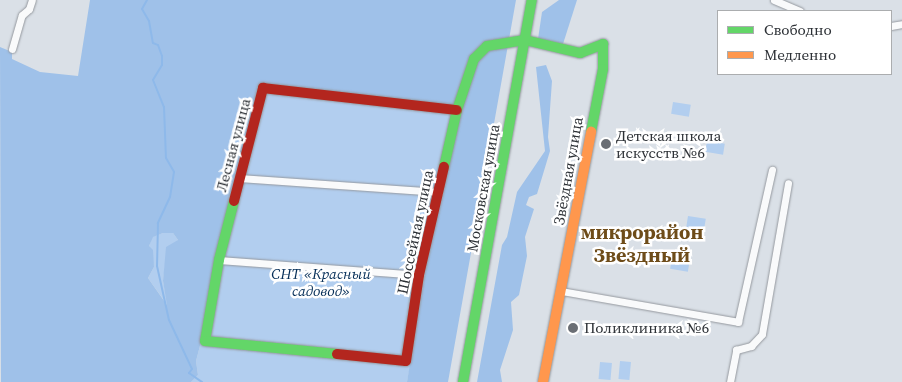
<!DOCTYPE html>
<meta charset="utf-8">
<style>
body{margin:0}
#map{position:relative;width:902px;height:382px;overflow:hidden;background:#dae0e7;font-family:"Source Serif 4",serif}
div>[style]{position:absolute}
[style*='--x']{left:calc(var(--x)*1px);top:calc(var(--y)*1px);width:calc(var(--w)*1px);rotate:calc(var(--a)*1deg)}
.green>*{inset:0;background:#b2ceef;transform-origin:0 0}
.forest>*{inset:0;background:#9fc1e9}
.stream>*{height:2px;margin:-1px;padding:0 1px;transform-origin:1px;border-radius:1px;background:#8eb9ea}
.roads{filter:drop-shadow(0 0 1px #94989e) drop-shadow(0 0 1px #94989e)}
.street>*{height:7px;margin:-3.5px;padding:0 3.5px;transform-origin:3.5px;border-radius:3.5px;background:#f9fafb}
.fast>*{height:10px;margin:-5px;padding:0 5px;transform-origin:5px;border-radius:5px;background:#63d668}
.slow>*{height:10px;margin:-5px;padding:0 5px;transform-origin:5px;border-radius:5px;background:#ff974d}
.jam>*{height:10px;margin:-5px;padding:0 5px;transform-origin:5px;border-radius:5px;background:#b3261e}
.dots>*{width:14px;height:14px;translate:-50% -50%;box-sizing:border-box;border:2px solid #fff;border-radius:50%}
span{translate:-50% -50%;white-space:nowrap;text-align:center;line-height:1.15;-webkit-text-stroke:5px #fff;paint-order:stroke}
.poi-label{font-size:15px;color:#2d3136}
.left{translate:0 -50%;text-align:left}
.street-label{font-size:15px;color:#2d3136}
.park-label{font-size:15px;color:#042d57;font-style:italic}
.district-label{font-size:20px;color:#6e4c19;font-weight:700}
.legend{position:absolute;left:717px;top:10px;width:175px;height:65px;box-sizing:border-box;background:#fff;border:1px solid #abadaf;margin:0;padding:6px 9px;list-style:none;font-size:15px;color:#2d3136}
.legend li{display:flex;align-items:center;gap:10px;height:25px}
.legend b{width:25px;border:1px solid #abadaf}
</style>
<div id="map">
<div class="green">
<div style="clip-path:polygon(267px 91px,461px 109px,407px 382px,191px 382px,198px 375px,196px 361px)"></div>
<div style="left:673px;top:102px;width:18px;height:12px;rotate:9deg"></div>
<div style="left:707px;top:141px;width:18px;height:11px;rotate:9deg"></div>
<div style="left:688px;top:216px;width:18px;height:21px;rotate:9deg"></div>
<div style="clip-path:polygon(163px 233px,173px 233px,178px 240px,165px 265px,163px 281px,168px 306px,148px 278px,154px 267px,149px 246px,152px 237px)"></div>
<div style="left:672px;top:257px;width:18px;height:12px;rotate:9deg"></div>
<div style="left:620px;top:361px;width:11px;height:18px;rotate:5deg"></div>
<div style="left:600px;top:362px;width:12px;height:17px;rotate:5deg"></div>
</div>
<div class="forest">
<div style="clip-path:polygon(evenodd,90px 0,516px 0,448px 382px,407px 382px,431px 238px,460px 109px,267px 91px,196px 361px,198px 375px,191px 382px,1px 382px,0 47px,12px 52px,12px 59px,40px 72px,78px 76px,90px 0,163px 233px,173px 233px,178px 240px,166px 247px,163px 281px,167px 305px,148px 278px,154px 267px,153px 250px,149px 246px,153px 237px,163px 233px)"></div>
<div style="clip-path:polygon(559px 0,577px 0,563px 44px,538px 39px,542px 12px)"></div>
<div style="clip-path:polygon(546px 65px,552px 81px,548px 137px,550px 151px,537px 194px,529px 197px,526px 205px,534px 209px,525px 237px,527px 256px,519px 295px,511px 302px,513px 330px,500px 370px,502px 382px,477px 382px,502px 245px,507px 237px,517px 192px,545px 151px,536px 67px)"></div>
</div>
<div class="stream">
<div style="--x:147;--y:0;--w:10;--a:119"></div>
<div style="--x:142;--y:9;--w:14;--a:60"></div>
<div style="--x:149;--y:21;--w:22;--a:80"></div>
<div style="--x:153;--y:43;--w:5;--a:22"></div>
<div style="--x:158;--y:45;--w:12;--a:70"></div>
<div style="--x:162;--y:56;--w:9;--a:90"></div>
<div style="--x:162;--y:65;--w:17;--a:121"></div>
<div style="--x:153;--y:80;--w:29;--a:68"></div>
<div style="--x:164;--y:107;--w:51;--a:87.8"></div>
<div style="--x:166;--y:158;--w:16;--a:60"></div>
<div style="--x:174;--y:172;--w:25;--a:99"></div>
<div style="--x:170;--y:197;--w:29;--a:115"></div>
<div style="--x:158;--y:223;--w:43;--a:91.3"></div>
<div style="--x:157;--y:266;--w:55;--a:77.5"></div>
<div style="--x:169;--y:320;--w:54;--a:64.9"></div>
<div style="--x:192;--y:369;--w:5;--a:127"></div>
<div style="--x:189;--y:373;--w:16;--a:35"></div>
</div>
<div class="roads">
<div class="street">
<div style="--x:774;--y:0;--w:28;--a:23"></div>
<div style="--x:891;--y:26;--w:11;--a:-10"></div>
<div style="--x:12;--y:49;--w:35;--a:-74"></div>
<div style="--x:22;--y:15;--w:9;--a:-41"></div>
<div style="--x:29;--y:9;--w:9;--a:-72"></div>
<div style="--x:239;--y:178;--w:200;--a:4"></div>
<div style="--x:219;--y:260;--w:201;--a:4.3"></div>
<div style="--x:561;--y:291;--w:180;--a:9.9"></div>
<div style="--x:738;--y:322;--w:156;--a:-77.4"></div>
<div style="--x:730;--y:382;--w:33;--a:-79"></div>
<div style="--x:736;--y:350;--w:16;--a:-15"></div>
<div style="--x:751;--y:346;--w:16;--a:-47"></div>
<div style="--x:762;--y:334;--w:153;--a:-80.2"></div>
</div>
<div class="fast">
<div style="--x:444;--y:167;--w:58;--a:-77.2"></div>
<div style="--x:457;--y:110;--w:54;--a:-71.6"></div>
<div style="--x:474;--y:59;--w:18;--a:-45"></div>
<div style="--x:487;--y:46;--w:38;--a:-9"></div>
<div style="--x:525;--y:40;--w:57;--a:13.3"></div>
<div style="--x:580;--y:53;--w:25;--a:-21"></div>
<div style="--x:603;--y:44;--w:25;--a:90"></div>
<div style="--x:603;--y:69;--w:64;--a:100.8"></div>
<div style="--x:234;--y:201;--w:61;--a:104.3"></div>
<div style="--x:219;--y:260;--w:82;--a:99.8"></div>
<div style="--x:205;--y:341;--w:133;--a:5.6"></div>
<div style="--x:463;--y:382;--w:388;--a:-79.8"></div>
</div>
<div class="slow">
<div style="--x:543;--y:382;--w:255;--a:-79.1"></div>
</div>
<div class="jam">
<div style="--x:234;--y:201;--w:117;--a:-75.6"></div>
<div style="--x:263;--y:88;--w:195;--a:6.5"></div>
<div style="--x:337;--y:354;--w:69;--a:5.8"></div>
<div style="--x:406;--y:361;--w:87;--a:-81.4"></div>
<div style="--x:419;--y:275;--w:111;--a:-77"></div>
</div>
</div>
<div class="dots">
<div style="left:606px;top:144px;background:#6a6e74"></div>
<div style="left:573px;top:328px;background:#6a6e74"></div>
</div>
<div class="poi-label">
<span class="left" style="left:616px;top:144px">Детская школа<br>искусств №6</span>
<span class="left" style="left:584px;top:328px">Поликлиника №6</span>
</div>
<div class="street-label">
<span style="left:233px;top:145px;rotate:-75deg">Лесная улица</span>
<span style="left:568px;top:171px;rotate:-80deg">Звёздная улица</span>
<span style="left:483px;top:188px;rotate:-80deg">Московская улица</span>
<span style="left:415px;top:232px;rotate:-78deg">Шоссейная улица</span>
</div>
<div class="park-label">
<span style="left:321px;top:282px">СНТ «Красный<br>садовод»</span>
</div>
<div class="district-label">
<span style="left:642px;top:244px">микрорайон<br>Звёздный</span>
</div>
<ul class="legend">
<li><b style="height:6px;background:#63d668"></b>Свободно</li>
<li><b style="height:6px;background:#ff974d"></b>Медленно</li>
</ul>
</div>
